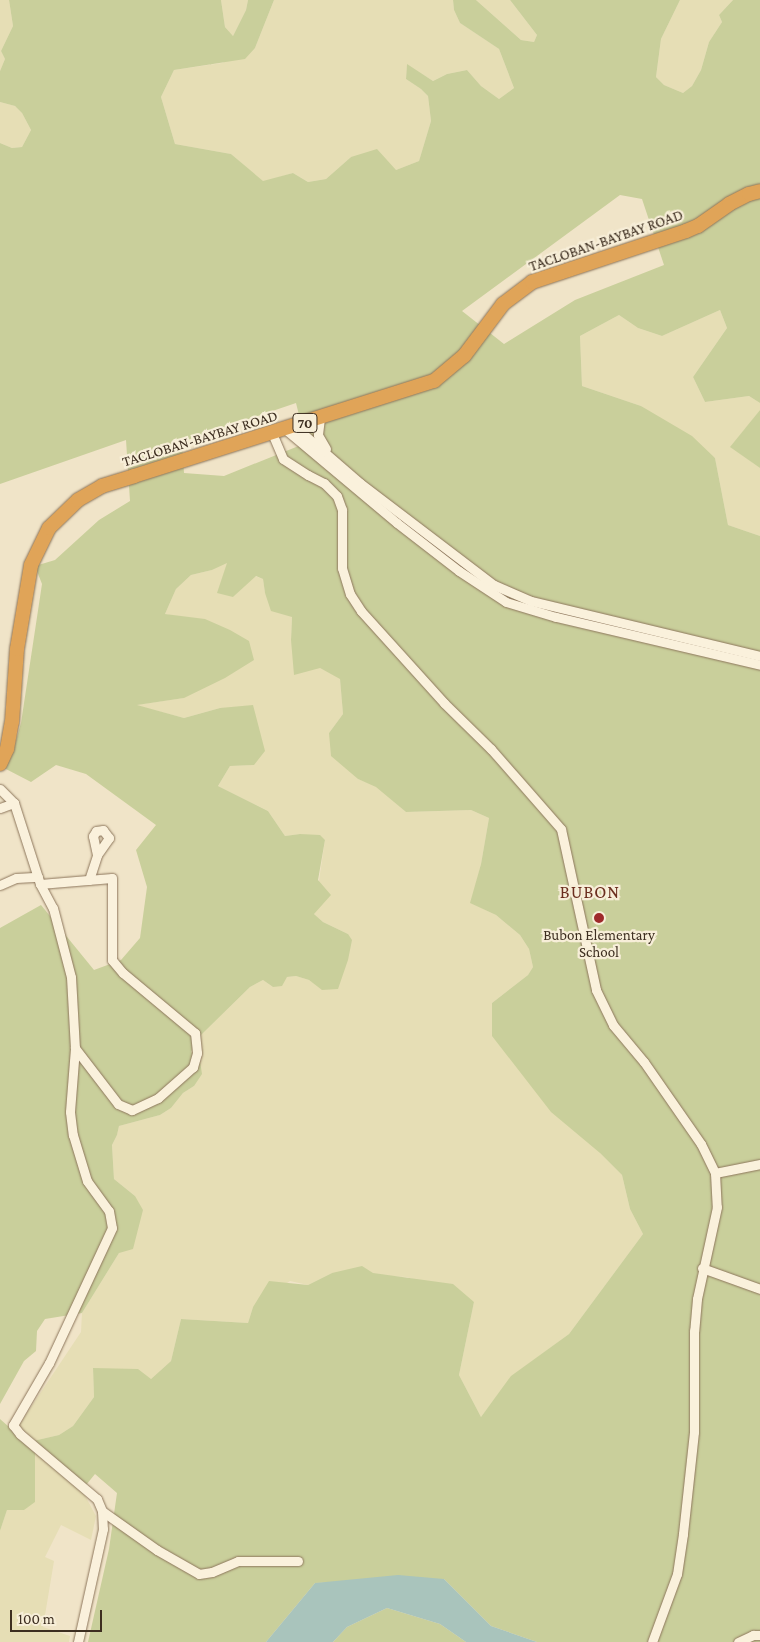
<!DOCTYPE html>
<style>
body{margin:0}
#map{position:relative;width:760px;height:1642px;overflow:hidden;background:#f0e4c8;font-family:"Crimson Pro",serif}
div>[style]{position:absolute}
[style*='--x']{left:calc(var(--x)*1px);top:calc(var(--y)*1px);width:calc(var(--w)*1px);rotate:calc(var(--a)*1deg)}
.farmland>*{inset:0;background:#e6deb5}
.green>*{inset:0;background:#c9cf9b}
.water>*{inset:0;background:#a9c4bc}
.roads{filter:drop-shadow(0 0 1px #8d765c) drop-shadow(0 0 1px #8d765c)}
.minor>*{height:9px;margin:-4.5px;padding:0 4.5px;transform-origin:4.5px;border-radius:4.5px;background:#faf1dc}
.highway>*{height:14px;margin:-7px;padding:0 7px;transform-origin:7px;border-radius:7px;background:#e0a458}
.dots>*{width:14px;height:14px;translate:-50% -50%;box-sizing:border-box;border:2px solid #f7eed8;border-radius:50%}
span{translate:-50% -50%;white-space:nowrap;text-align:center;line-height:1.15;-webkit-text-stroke:4.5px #f7eed8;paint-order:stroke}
.shield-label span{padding:1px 4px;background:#f7eed8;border:1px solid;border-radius:4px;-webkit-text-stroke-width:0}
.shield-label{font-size:14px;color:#3d2e20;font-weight:700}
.street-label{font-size:15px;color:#3d2e20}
.poi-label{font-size:15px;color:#3d2e20}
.quarter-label{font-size:18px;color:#6b2e1e;letter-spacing:1px}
.scale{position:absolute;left:10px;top:1610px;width:92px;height:22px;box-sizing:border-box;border:2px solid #3d2e20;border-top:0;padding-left:6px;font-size:15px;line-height:18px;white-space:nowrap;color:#3d2e20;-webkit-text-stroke:4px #f7eed8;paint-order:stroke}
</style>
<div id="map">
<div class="farmland">
<div style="clip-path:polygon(0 0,9px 0,13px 26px,1px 51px,5px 59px,0 71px)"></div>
<div style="clip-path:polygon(221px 0,248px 0,246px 10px,233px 36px,225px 27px)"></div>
<div style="clip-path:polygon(274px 0,453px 0,454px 10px,460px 23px,499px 49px,514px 88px,499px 99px,481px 86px,467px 70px,447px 74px,433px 81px,407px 65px,406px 79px,421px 89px,428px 96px,431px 121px,419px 161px,396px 170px,351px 157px,326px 179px,308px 182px,293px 173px,263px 182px,231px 154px,175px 144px,161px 97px,174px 70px,222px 63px,255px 48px)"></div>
<div style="clip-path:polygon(476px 0,510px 0,537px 35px,534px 42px,521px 40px)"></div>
<div style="clip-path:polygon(680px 0,733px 0,719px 15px,722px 22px,709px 42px,701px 70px,692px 86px,683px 93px,664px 85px,656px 77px,661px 39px)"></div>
<div style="clip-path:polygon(0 102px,15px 106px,22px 113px,31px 130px,22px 147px,12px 148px,0 143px)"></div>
<div style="clip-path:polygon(720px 310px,727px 328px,693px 377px,705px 402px,749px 396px,760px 403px,760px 410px,731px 447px,760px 468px,760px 536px,728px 525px,715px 458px,641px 406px,582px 386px,580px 336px,619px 315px,638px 328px,662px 336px)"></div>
<div style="clip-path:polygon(227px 562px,233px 597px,255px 576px,263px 579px,265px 593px,292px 616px,291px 640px,320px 668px,340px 678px,343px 714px,329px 733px,358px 779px,376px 786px,406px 812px,471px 810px,489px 818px,481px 864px,471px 903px,496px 915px,520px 935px,529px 949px,533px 967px,528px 975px,492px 1003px,600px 1153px,622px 1175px,630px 1209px,643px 1234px,569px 1334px,512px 1376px,481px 1417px,459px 1375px,474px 1302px,407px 1277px,332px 1273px,308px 1285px,290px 1281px,253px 1307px,248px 1323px,181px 1319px,171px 1361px,151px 1379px,93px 1368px,94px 1397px,73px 1426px,59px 1435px,33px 1441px,19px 1425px,81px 1332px,82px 1313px,119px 1253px,135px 1196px,114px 1179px,112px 1145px,117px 1135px,119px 1126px,160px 1115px,171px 1108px,183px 1093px,194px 1086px,191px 1052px,200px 1036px,250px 987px,263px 980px,273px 987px,287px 977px,296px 976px,309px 980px,322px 989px,348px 934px,323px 922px,314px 914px,325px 840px,300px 834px,285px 836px,268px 811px,218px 786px,230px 766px,254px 765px,220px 708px,184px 718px,135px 705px,184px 698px,183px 618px,165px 614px,176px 589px,191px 575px,212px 570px)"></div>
<div style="clip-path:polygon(35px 1449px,82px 1490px,96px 1516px,91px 1540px,61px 1525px,45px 1557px,54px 1561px,43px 1627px,70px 1636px,69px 1642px,0 1642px,0 1531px,7px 1510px,24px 1510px,35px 1475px)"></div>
</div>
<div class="green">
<div style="clip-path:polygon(evenodd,9px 0,221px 0,225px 27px,233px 36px,246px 10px,248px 0,274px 0,255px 48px,245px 59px,174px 70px,161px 97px,175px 144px,231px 154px,263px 181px,293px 173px,308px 182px,326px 179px,351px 157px,377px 149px,396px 170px,419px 161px,431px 121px,428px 96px,421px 89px,406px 79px,407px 64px,433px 81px,447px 74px,467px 70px,481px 86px,499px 99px,514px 88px,499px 49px,460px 23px,454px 10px,453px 0,476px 0,521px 40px,534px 42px,537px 35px,510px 0,680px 0,661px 39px,656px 77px,664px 85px,683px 93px,692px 86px,701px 70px,709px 42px,722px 22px,719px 15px,733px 0,760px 0,760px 403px,749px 396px,705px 402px,693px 377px,727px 328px,720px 310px,662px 336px,638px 328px,619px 315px,580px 336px,582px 386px,641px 406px,692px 436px,715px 458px,728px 525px,760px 536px,760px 1642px,537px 1642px,491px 1626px,444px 1579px,315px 1583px,266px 1642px,88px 1642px,109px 1549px,117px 1493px,95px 1474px,82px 1490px,35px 1450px,35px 1502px,24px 1510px,7px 1510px,0 1531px,0 1419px,34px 1449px,33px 1441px,59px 1435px,73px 1426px,94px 1397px,93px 1368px,138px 1369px,151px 1379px,171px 1361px,181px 1319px,248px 1323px,253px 1307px,269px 1281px,308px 1285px,332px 1273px,362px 1266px,373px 1273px,453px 1284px,474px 1302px,459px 1375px,481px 1417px,511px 1376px,569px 1334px,643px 1234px,630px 1209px,622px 1175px,600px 1153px,551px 1112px,492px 1036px,492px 1003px,528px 975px,533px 967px,529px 949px,520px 935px,496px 915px,470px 903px,481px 864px,489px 818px,471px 810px,406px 812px,376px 787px,358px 779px,331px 756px,329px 733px,343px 714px,340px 679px,320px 668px,294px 675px,291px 640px,292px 617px,271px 611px,265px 593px,263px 579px,256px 576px,233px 597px,217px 593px,227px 563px,212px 570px,191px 575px,176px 589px,165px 614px,205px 619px,230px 630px,249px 641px,254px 660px,225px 678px,184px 698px,137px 705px,184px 718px,220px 708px,253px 705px,265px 751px,254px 765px,230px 766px,218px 786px,268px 811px,285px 836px,300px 834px,320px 835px,325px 840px,318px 880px,331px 895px,314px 914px,323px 922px,348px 934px,352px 940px,348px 960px,338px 989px,322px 990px,309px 980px,296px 976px,287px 977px,282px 986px,273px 987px,263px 980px,250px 987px,200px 1036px,191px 1052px,200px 1061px,202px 1074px,194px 1086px,183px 1093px,171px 1108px,160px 1115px,119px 1126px,117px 1135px,112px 1145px,114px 1179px,135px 1196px,143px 1210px,133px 1249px,119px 1253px,82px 1313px,45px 1319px,37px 1331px,36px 1351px,24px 1361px,0 1404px,0 928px,41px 905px,94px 970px,121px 960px,140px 938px,147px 887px,136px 850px,156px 825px,86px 774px,56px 765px,31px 782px,4px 768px,12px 754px,21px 723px,42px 584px,35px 566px,55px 560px,99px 520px,130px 501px,126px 440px,0 484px,0 143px,12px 148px,22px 147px,31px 130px,22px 113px,15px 106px,0 102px,0 71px,5px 59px,1px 51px,13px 26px,9px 0,620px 195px,642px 199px,664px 265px,575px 300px,504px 344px,462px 311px,620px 195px,9px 0,296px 403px,306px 443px,224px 476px,184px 473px,182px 442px,296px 403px)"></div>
<div style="clip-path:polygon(760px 410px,760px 468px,730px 447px)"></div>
<div style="clip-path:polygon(387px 1608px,440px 1624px,466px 1642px,333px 1642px,347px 1627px)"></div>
</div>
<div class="water">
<div style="clip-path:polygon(398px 1575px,444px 1579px,491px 1626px,537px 1642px,466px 1642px,440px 1624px,387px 1608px,347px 1627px,333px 1642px,266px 1642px,315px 1583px)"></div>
</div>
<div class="roads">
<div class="minor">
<div style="--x:320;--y:418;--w:17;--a:97"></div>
<div style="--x:318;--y:435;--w:16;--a:60"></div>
<div style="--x:294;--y:426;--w:87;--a:40.8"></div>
<div style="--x:360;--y:483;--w:168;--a:37.3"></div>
<div style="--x:494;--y:585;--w:40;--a:23.4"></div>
<div style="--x:531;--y:601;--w:236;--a:13.5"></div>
<div style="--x:285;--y:429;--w:146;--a:40"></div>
<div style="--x:397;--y:523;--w:78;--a:37.7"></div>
<div style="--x:459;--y:571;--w:56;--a:33.4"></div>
<div style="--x:506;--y:602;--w:52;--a:16.7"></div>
<div style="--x:556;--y:617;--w:210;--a:13.2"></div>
<div style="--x:272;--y:433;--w:28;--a:67"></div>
<div style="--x:283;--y:459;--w:30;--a:33"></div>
<div style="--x:308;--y:475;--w:18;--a:27"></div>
<div style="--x:324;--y:483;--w:18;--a:45"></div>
<div style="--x:337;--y:496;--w:15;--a:70"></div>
<div style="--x:342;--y:510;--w:58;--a:90"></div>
<div style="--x:342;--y:568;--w:27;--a:73"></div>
<div style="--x:350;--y:594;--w:20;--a:57"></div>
<div style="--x:361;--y:611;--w:124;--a:47.9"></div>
<div style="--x:444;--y:703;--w:66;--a:44.4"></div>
<div style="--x:491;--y:749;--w:106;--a:48.8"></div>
<div style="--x:561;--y:829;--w:165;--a:77.7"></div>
<div style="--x:596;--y:990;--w:39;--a:64"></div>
<div style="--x:613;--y:1025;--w:48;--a:50"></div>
<div style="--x:644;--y:1062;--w:100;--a:55.2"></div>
<div style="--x:701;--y:1144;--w:32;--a:64"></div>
<div style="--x:715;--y:1173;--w:34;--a:87"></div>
<div style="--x:717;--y:1207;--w:94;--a:102.3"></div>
<div style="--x:697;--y:1299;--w:32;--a:95"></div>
<div style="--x:694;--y:1331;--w:101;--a:90"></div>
<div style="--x:694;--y:1432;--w:103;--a:96.2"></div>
<div style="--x:683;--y:1534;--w:40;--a:98.5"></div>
<div style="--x:677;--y:1574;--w:72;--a:110.2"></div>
<div style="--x:0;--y:789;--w:20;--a:45"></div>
<div style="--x:14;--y:803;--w:85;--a:72.2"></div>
<div style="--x:40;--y:884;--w:27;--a:62"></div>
<div style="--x:53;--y:908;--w:71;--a:75.4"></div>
<div style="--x:71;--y:977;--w:71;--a:86.8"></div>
<div style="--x:75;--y:1048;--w:64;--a:94.5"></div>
<div style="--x:70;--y:1112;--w:23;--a:83"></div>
<div style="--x:73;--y:1135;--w:48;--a:73.1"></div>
<div style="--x:87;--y:1181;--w:37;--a:54"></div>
<div style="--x:109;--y:1211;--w:17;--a:80"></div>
<div style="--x:112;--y:1228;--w:149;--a:115"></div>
<div style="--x:49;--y:1363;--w:72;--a:120.1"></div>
<div style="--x:13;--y:1425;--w:11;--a:52"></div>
<div style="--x:20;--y:1434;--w:101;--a:40.2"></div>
<div style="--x:97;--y:1499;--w:13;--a:67"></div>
<div style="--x:102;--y:1511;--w:18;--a:87"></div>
<div style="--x:103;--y:1529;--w:116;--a:102.5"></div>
<div style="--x:0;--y:808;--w:15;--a:-20"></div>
<div style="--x:89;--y:880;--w:26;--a:-72"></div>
<div style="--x:97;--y:855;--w:21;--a:-55"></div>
<div style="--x:109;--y:838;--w:10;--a:-127"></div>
<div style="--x:103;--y:830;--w:7;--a:172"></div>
<div style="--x:96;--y:831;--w:6;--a:121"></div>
<div style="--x:93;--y:836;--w:19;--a:78"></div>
<div style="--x:40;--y:884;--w:72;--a:-4.8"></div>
<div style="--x:112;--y:878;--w:82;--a:90"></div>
<div style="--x:112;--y:960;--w:17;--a:50"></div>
<div style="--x:123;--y:973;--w:94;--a:39.8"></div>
<div style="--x:195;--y:1033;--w:20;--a:84"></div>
<div style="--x:197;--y:1053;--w:15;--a:106"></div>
<div style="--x:193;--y:1067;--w:47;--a:138.5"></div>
<div style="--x:158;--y:1098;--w:29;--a:155"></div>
<div style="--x:132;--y:1110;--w:15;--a:-157"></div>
<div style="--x:118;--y:1104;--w:71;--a:-127.5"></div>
<div style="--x:0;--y:885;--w:17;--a:-24"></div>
<div style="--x:16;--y:878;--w:22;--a:-3"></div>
<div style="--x:715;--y:1173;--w:46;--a:-11.3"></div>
<div style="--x:702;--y:1268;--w:62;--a:19.9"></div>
<div style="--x:102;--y:1511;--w:67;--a:35.3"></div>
<div style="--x:157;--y:1550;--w:48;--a:29.7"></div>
<div style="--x:199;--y:1574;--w:13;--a:-9"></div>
<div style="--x:212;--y:1572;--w:28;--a:-23"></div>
<div style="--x:238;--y:1561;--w:60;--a:0"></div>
<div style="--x:738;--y:1642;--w:17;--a:-25"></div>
<div style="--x:753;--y:1635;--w:7;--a:0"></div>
</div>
<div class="highway">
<div style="--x:0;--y:764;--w:17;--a:-65"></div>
<div style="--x:7;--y:749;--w:27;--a:-80"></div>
<div style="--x:12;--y:722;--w:73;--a:-86.1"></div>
<div style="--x:17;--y:649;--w:85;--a:-80.5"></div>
<div style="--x:31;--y:565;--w:41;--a:-64.1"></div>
<div style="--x:49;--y:528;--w:40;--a:-44"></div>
<div style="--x:78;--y:500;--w:28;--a:-30"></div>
<div style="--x:102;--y:486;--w:34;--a:-17"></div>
<div style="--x:134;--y:476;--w:315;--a:-17.6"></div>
<div style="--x:434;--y:381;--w:39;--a:-40"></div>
<div style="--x:464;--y:356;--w:65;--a:-53.1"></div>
<div style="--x:503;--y:304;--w:36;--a:-37"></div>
<div style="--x:532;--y:282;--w:162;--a:-18.3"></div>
<div style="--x:686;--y:231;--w:13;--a:-23"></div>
<div style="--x:698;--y:226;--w:38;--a:-35"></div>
<div style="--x:729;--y:204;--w:22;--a:-27"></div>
<div style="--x:749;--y:194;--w:11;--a:-15"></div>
</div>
</div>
<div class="dots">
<div style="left:599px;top:918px;background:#9e2a2b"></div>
</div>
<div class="shield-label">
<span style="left:305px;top:423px">70</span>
</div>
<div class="street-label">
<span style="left:606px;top:241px;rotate:-19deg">TACLOBAN-BAYBAY ROAD</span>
<span style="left:200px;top:439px;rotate:-17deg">TACLOBAN-BAYBAY ROAD</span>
</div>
<div class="poi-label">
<span style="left:599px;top:944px">Bubon Elementary<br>School</span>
</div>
<div class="quarter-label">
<span style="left:590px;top:892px">BUBON</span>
</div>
<div class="scale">100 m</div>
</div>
